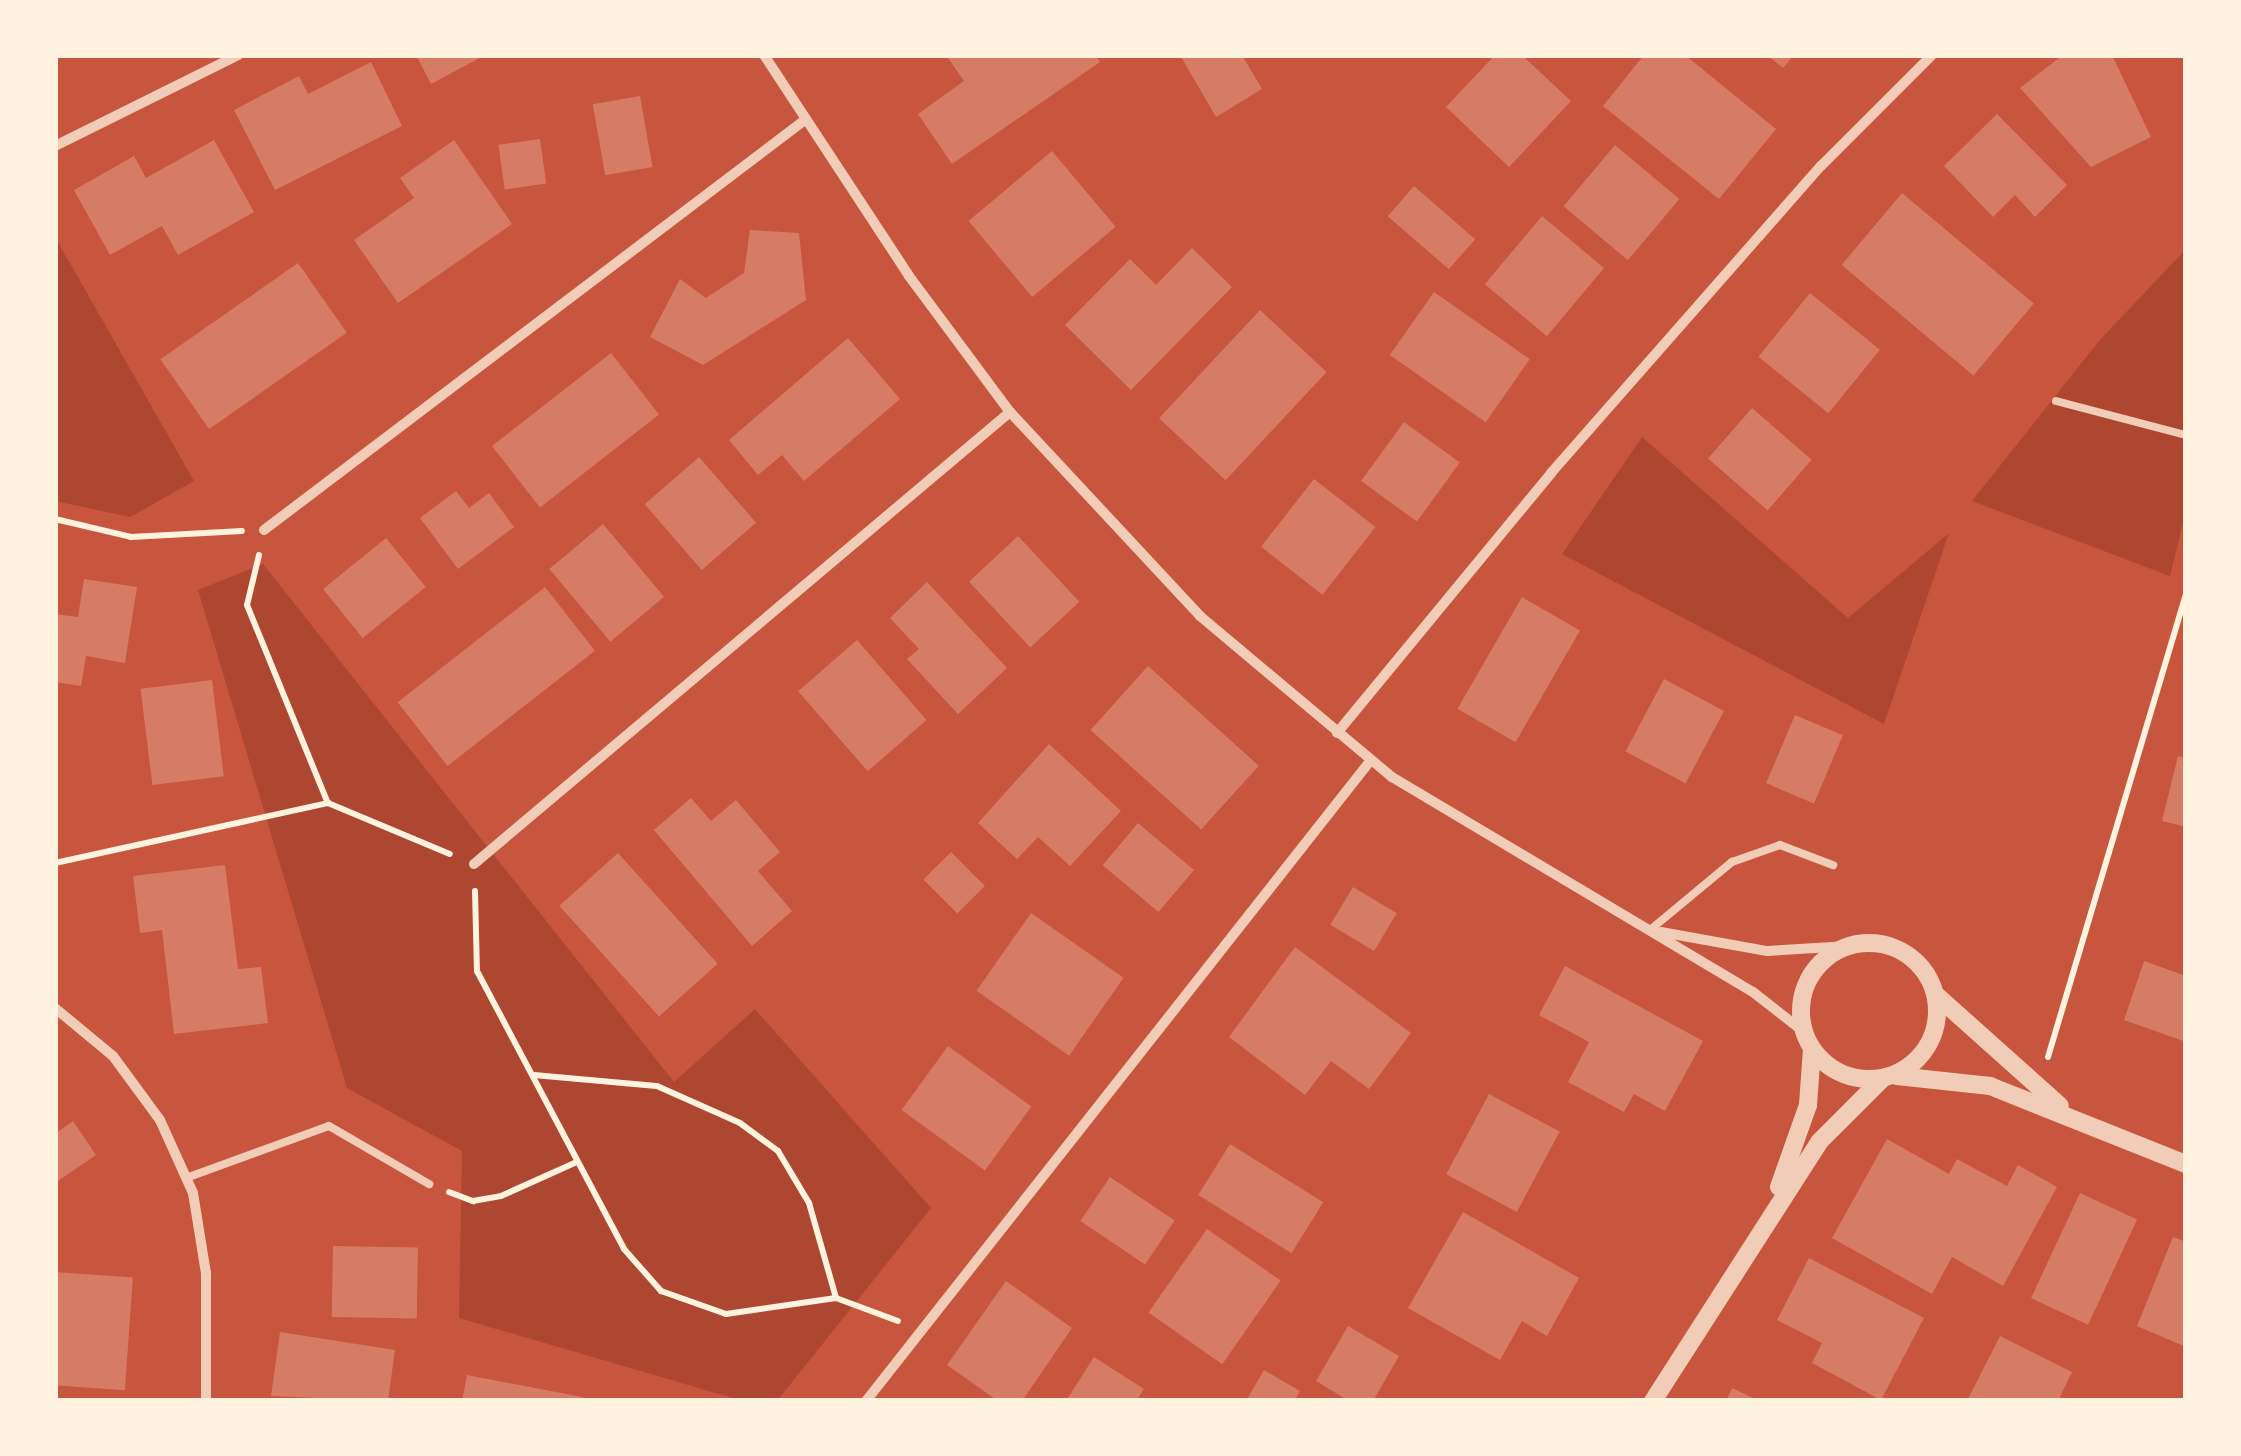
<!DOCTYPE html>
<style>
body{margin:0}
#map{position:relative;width:2241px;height:1456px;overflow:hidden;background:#c8553d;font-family:Montserrat,sans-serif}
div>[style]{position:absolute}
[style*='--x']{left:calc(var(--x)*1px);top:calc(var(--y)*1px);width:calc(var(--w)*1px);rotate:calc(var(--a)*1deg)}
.green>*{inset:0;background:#ae4732}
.building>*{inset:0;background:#d67c66;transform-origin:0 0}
.path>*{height:6px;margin:-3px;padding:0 3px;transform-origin:3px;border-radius:3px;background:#fff3e0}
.service>*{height:8px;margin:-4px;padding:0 4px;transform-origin:4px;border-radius:4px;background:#f1ccb7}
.minor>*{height:10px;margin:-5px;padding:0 5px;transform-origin:5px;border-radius:5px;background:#f1ccb7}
.tertiary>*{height:18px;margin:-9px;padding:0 9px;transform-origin:9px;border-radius:9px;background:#f1ccb7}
.tertiary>.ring{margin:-9px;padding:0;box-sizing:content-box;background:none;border:18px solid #f1ccb7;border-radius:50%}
span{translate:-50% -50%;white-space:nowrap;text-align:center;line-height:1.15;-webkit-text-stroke:9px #fff3e0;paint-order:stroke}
.frame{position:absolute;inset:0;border:58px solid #fff3e0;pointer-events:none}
</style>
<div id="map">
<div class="green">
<div style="clip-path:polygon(55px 237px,194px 481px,130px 517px,55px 501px)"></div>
<div style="clip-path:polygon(2186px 249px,2186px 510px,2170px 576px,1972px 501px,2099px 341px)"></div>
<div style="clip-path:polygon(1642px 437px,1848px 618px,1949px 533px,1884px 724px,1562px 554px)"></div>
<div style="clip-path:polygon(263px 564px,674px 1082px,755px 1009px,931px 1208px,777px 1401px,743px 1401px,459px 1318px,462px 1151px,347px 1088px,198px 590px)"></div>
</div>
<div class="building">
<div style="clip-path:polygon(416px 55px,485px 55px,431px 84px)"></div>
<div style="clip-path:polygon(946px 55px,1095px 55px,1100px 62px,952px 164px,918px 114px,964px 81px)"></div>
<div style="clip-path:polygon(1180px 55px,1242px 55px,1262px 89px,1216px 117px)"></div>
<div style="clip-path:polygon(1495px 55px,1522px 55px,1571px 101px,1509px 167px,1446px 107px)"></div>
<div style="clip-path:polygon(1644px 55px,1685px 55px,1776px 129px,1719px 199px,1603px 106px)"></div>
<div style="clip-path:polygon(1767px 55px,1794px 55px,1783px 68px)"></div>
<div style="clip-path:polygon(2063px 55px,2112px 55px,2151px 137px,2091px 167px,2020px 88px)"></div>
<div style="clip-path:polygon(371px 62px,402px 126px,275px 190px,234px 110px,299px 76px,308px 94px)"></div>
<div style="left:640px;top:96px;width:72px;height:48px;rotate:80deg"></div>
<div style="clip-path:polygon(1997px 114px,2067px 185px,2035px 217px,2015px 195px,1993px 217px,1944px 166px)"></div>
<div style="left:540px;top:139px;width:45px;height:42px;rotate:82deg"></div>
<div style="clip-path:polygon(214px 140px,254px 212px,178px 255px,162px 226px,110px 255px,74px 190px,134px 156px,146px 178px)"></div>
<div style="clip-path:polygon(454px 140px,512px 224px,398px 303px,354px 240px,414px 198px,400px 178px)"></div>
<div style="left:1615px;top:145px;width:84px;height:80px;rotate:40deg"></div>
<div style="left:1052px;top:151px;width:99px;height:109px;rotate:50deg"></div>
<div style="left:1414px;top:186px;width:81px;height:40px;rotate:41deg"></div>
<div style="left:1902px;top:193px;width:172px;height:94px;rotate:40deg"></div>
<div style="left:1542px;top:216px;width:81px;height:89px;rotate:40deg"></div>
<div style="clip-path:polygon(750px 230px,799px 233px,806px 300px,703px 365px,650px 337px,680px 279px,706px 298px,744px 273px)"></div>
<div style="clip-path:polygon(1192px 248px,1232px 287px,1131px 390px,1065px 325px,1130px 259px,1156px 285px)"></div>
<div style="left:298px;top:263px;width:85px;height:168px;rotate:55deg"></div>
<div style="left:1434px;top:292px;width:117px;height:77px;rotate:35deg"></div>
<div style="left:1810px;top:293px;width:90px;height:82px;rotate:39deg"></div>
<div style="left:1260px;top:310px;width:91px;height:148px;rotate:43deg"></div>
<div style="clip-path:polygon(848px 338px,900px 399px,804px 481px,782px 455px,758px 475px,729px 440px)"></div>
<div style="left:611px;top:353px;width:78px;height:151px;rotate:52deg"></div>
<div style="left:1752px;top:408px;width:79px;height:67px;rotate:41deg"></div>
<div style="left:1404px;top:422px;width:69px;height:73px;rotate:36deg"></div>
<div style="left:699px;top:457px;width:87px;height:72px;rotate:49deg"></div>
<div style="left:1314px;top:479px;width:78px;height:86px;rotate:38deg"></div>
<div style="clip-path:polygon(456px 491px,469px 508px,489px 493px,514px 527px,458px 569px,420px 518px)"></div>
<div style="left:603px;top:524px;width:95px;height:70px;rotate:50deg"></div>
<div style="left:1018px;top:536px;width:90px;height:67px;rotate:47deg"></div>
<div style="left:386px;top:538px;width:63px;height:81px;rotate:51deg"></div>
<div style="clip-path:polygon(84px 579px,137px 587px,125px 663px,86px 656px,81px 686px,55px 682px,55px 614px,78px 617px)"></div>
<div style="clip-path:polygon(927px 582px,1007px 668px,958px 714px,907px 659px,919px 649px,890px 618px)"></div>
<div style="left:545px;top:587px;width:81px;height:187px;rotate:52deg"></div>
<div style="left:1522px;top:597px;width:67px;height:129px;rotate:30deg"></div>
<div style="left:857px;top:640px;width:106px;height:78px;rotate:49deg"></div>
<div style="left:1148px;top:666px;width:149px;height:86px;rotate:42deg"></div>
<div style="left:1664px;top:679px;width:68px;height:82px;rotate:28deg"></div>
<div style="left:212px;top:680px;width:97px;height:72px;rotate:83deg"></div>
<div style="left:1795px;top:715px;width:52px;height:74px;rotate:23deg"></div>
<div style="clip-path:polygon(1049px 744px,1121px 811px,1070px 866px,1038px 837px,1017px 859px,978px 823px)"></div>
<div style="clip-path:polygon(2178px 756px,2186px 758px,2186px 827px,2162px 821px)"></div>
<div style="clip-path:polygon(691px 798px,711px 821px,736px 800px,780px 852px,758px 871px,792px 911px,752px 946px,654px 830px)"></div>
<div style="left:1138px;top:823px;width:73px;height:55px;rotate:40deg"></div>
<div style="left:951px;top:852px;width:48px;height:39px;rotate:45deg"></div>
<div style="left:618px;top:853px;width:149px;height:79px;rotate:48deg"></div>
<div style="clip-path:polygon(225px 865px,238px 969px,261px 967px,268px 1023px,174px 1034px,162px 930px,140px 933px,133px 876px)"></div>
<div style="left:1353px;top:887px;width:51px;height:44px;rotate:31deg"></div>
<div style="left:1031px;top:913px;width:113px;height:95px;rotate:35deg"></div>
<div style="clip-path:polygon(1295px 947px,1411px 1033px,1369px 1089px,1331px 1061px,1305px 1095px,1229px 1037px)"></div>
<div style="clip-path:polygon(2144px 961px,2186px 976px,2186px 1042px,2124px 1020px)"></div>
<div style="clip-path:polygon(1565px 966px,1703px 1041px,1665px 1111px,1634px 1094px,1624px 1112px,1568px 1082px,1589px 1042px,1539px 1015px)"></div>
<div style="left:948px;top:1046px;width:103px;height:79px;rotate:36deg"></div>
<div style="left:1489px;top:1094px;width:80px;height:91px;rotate:28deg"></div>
<div style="clip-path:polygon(73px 1121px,96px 1155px,55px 1183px,55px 1134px)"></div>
<div style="clip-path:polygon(1887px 1139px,1949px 1174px,1957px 1159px,2007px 1186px,2018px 1165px,2057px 1187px,2003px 1286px,1952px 1257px,1932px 1294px,1832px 1238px)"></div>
<div style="left:1230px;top:1144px;width:110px;height:60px;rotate:32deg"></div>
<div style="left:1110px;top:1177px;width:78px;height:53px;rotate:34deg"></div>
<div style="left:2080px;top:1193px;width:63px;height:116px;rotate:25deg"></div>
<div style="clip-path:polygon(1463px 1212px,1579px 1278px,1547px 1336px,1522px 1321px,1500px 1360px,1408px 1308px)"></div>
<div style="left:1207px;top:1229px;width:90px;height:102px;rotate:35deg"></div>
<div style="clip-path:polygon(2173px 1237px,2186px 1242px,2186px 1347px,2137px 1326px)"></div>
<div style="left:333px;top:1246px;width:85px;height:71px;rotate:1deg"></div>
<div style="clip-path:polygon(1809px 1258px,1924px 1318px,1881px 1400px,1812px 1363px,1822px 1343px,1777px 1320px)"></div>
<div style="left:55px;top:1272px;width:78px;height:113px;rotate:4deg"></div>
<div style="clip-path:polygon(1006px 1281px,1072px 1328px,1022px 1401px,998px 1401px,947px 1365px)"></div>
<div style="clip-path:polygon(1348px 1326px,1399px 1356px,1373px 1401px,1349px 1401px,1316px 1381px)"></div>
<div style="clip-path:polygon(280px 1332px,395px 1350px,388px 1401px,271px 1396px)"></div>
<div style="clip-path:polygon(2000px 1336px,2072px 1372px,2058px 1401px,1967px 1401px)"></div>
<div style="clip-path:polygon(1094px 1357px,1144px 1389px,1136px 1401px,1066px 1401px)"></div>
<div style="clip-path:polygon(1264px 1370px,1300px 1391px,1294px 1401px,1246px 1401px)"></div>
<div style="clip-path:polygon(467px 1375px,592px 1399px,592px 1401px,462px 1401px)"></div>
<div style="clip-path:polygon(1732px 1388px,1760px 1401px,1726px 1401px)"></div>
</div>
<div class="path">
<div style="--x:55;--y:519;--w:78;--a:13.3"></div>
<div style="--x:131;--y:537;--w:111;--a:-3.1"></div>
<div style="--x:259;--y:555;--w:51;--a:103.5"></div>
<div style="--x:247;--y:605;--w:214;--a:67.8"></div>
<div style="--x:328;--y:803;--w:132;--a:22.7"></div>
<div style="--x:55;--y:863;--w:280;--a:-12.4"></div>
<div style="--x:475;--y:891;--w:80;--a:88.6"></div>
<div style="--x:477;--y:971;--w:314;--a:62.1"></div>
<div style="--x:624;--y:1249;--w:56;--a:48.6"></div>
<div style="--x:661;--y:1291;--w:69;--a:19.5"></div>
<div style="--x:726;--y:1314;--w:111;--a:-8.3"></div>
<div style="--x:836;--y:1298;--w:66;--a:20.4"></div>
<div style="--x:2048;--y:1057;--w:484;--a:-73.4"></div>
<div style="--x:534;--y:1075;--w:123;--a:5.1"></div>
<div style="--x:657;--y:1086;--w:91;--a:24"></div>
<div style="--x:740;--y:1123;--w:47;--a:36.4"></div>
<div style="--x:778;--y:1151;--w:61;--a:59.2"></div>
<div style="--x:809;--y:1203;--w:99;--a:74.1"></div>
<div style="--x:449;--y:1192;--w:26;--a:21"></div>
<div style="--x:473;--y:1201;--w:28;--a:-10"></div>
<div style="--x:501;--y:1196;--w:83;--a:-24.1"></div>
</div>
<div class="service">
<div style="--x:2056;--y:401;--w:134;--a:14.7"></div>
<div style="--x:1650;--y:930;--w:107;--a:-39.7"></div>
<div style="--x:1732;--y:862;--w:51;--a:-19.5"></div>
<div style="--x:1780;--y:845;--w:57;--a:20.7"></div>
<div style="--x:186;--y:1178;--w:152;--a:-20"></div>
<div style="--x:329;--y:1126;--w:116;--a:30.1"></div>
</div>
<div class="minor">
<div style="--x:764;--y:55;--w:264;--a:56.7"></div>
<div style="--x:909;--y:276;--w:169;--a:53.4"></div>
<div style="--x:1010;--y:412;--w:279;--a:47"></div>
<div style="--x:1200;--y:616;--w:251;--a:40"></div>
<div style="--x:1392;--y:777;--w:420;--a:30.8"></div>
<div style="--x:1753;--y:992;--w:65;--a:38.1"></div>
<div style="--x:55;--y:146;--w:204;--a:-26.4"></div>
<div style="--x:264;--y:530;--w:679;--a:-37.16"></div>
<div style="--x:1337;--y:733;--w:337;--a:-50.5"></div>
<div style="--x:1551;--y:473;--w:409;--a:-48.7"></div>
<div style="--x:1821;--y:166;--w:157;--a:-45"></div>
<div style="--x:474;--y:864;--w:701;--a:-40.14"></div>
<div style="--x:1661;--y:932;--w:108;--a:10.2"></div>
<div style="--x:1767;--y:951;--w:82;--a:-3.5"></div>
<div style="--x:55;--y:1008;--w:75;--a:39.6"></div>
<div style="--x:113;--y:1056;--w:79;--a:53.7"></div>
<div style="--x:160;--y:1120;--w:80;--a:65.7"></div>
<div style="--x:193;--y:1193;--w:81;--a:80.8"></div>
<div style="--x:206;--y:1273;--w:128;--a:90"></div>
<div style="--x:866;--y:1401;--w:816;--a:-51.77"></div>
</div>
<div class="tertiary">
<div class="ring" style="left:1801px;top:943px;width:118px;height:118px"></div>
<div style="--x:1936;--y:995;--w:166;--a:41.8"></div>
<div style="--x:1897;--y:1076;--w:94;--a:6.1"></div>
<div style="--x:1990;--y:1086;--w:211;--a:21.7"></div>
<div style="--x:1779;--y:1187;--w:87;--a:-70.5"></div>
<div style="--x:1808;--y:1105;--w:56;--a:-85.9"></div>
<div style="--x:1653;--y:1401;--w:308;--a:-57.3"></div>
<div style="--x:1819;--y:1142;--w:89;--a:-45"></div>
</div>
<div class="frame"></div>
</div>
